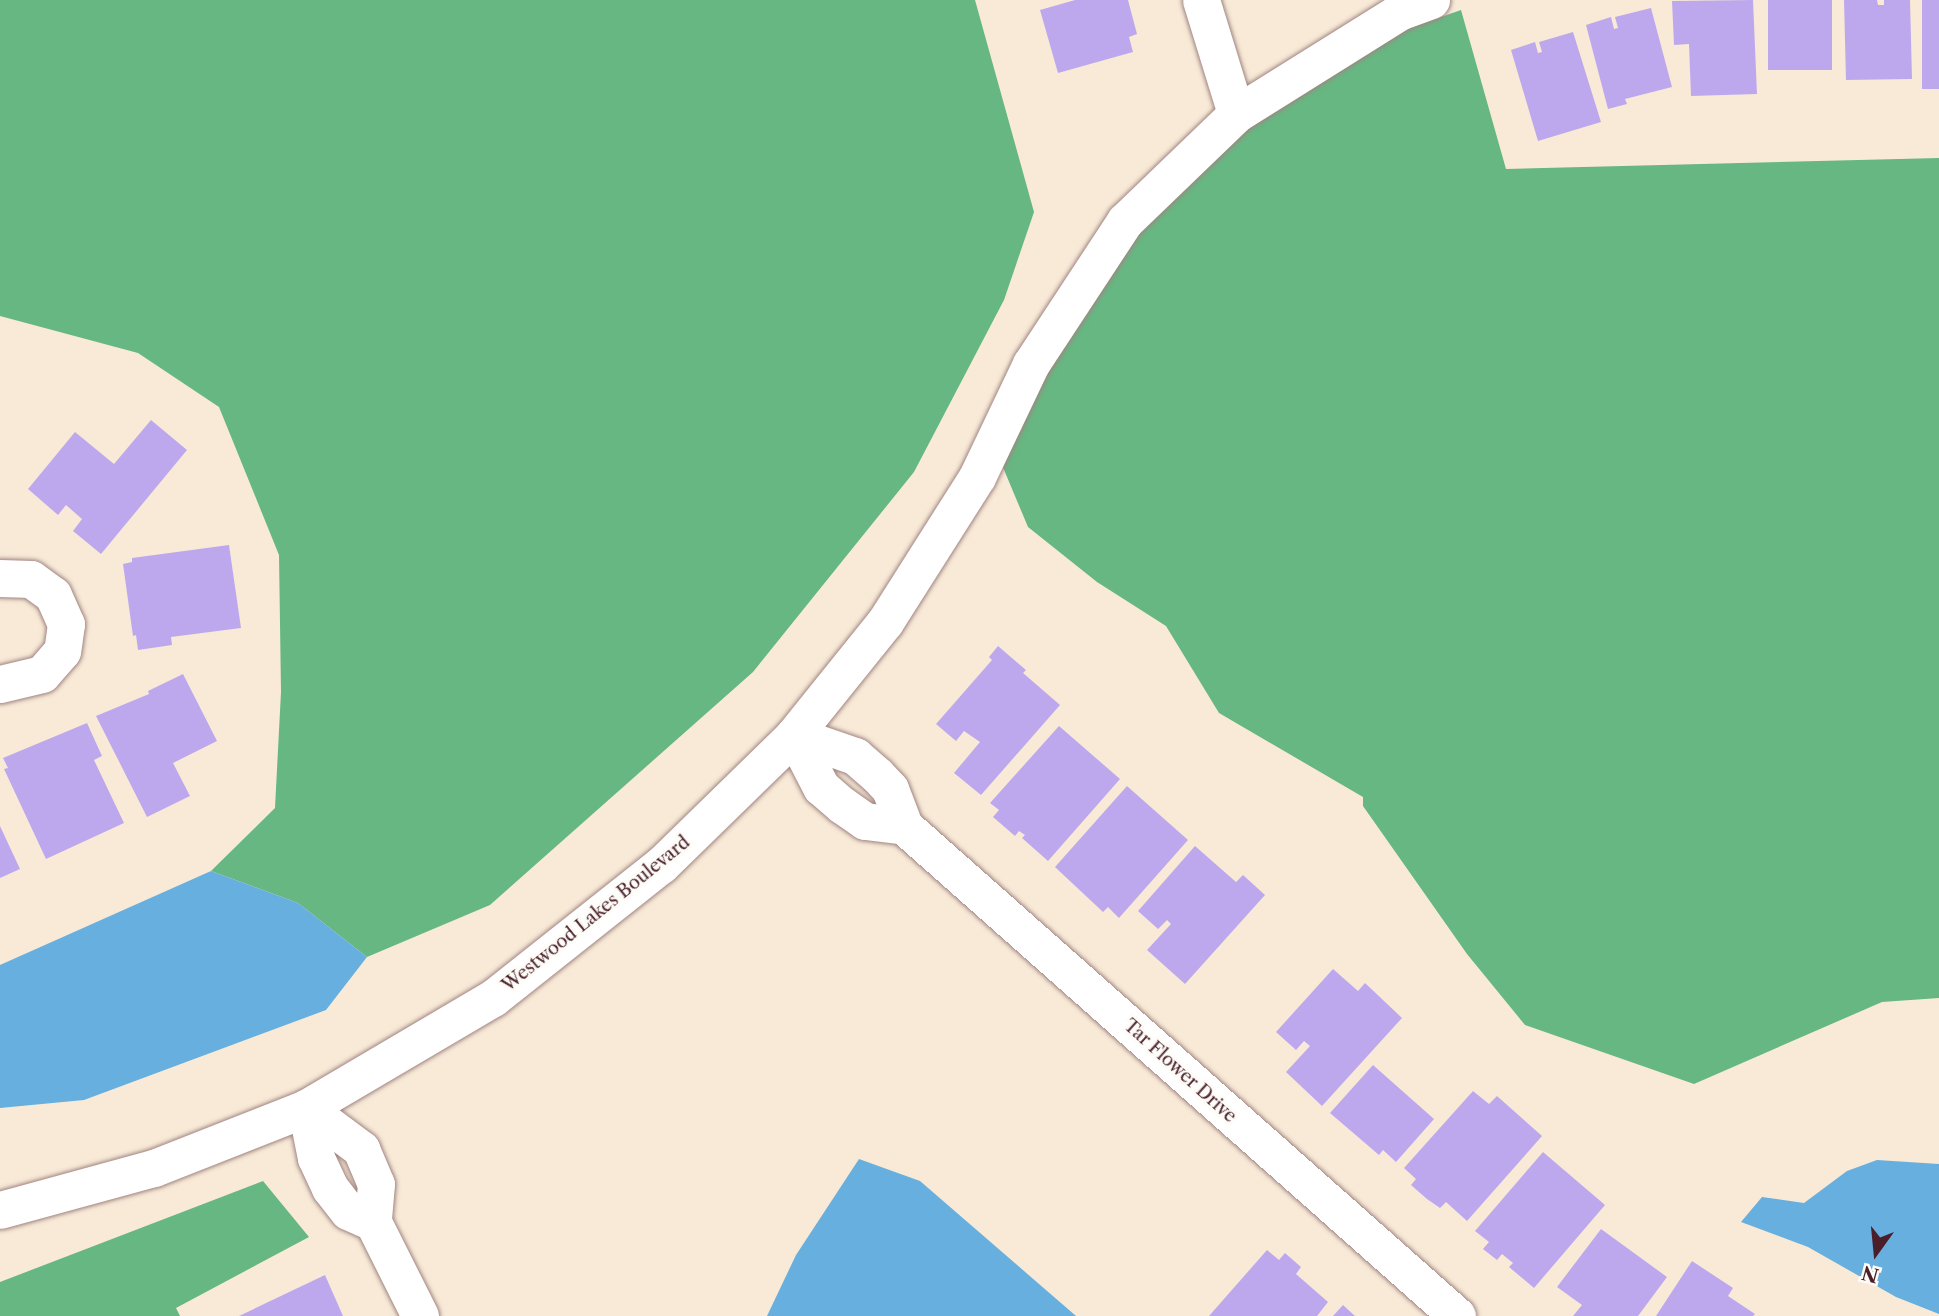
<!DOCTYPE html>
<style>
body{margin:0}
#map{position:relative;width:1939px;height:1316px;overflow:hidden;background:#f8ead7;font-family:"Libre Caslon Text",serif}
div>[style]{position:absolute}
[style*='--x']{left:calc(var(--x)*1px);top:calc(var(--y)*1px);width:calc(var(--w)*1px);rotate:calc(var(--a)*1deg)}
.forest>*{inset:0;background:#67b782}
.water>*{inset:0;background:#67afde}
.building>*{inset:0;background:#bea8ed;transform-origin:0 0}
.roads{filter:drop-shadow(0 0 2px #a18481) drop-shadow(0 0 2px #a18481)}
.minor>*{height:37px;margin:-18.5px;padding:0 18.5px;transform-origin:18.5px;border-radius:18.5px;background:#fff}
span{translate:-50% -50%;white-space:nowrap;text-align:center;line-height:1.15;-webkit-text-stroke:6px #fdfcf7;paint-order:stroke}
.street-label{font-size:18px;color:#4a1f2b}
.north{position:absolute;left:1841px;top:1218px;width:70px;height:70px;-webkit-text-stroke:5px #fdfcf7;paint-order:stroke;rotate:195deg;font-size:19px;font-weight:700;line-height:28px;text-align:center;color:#4a1f2b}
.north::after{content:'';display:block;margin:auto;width:24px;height:32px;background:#4a1f2b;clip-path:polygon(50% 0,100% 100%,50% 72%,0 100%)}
</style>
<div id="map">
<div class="forest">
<div style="clip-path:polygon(0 0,975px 0,1034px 212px,1004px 300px,914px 472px,753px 672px,490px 905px,367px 957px,298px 903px,211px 871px,275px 808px,281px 692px,279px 555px,219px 407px,138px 353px,0 316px)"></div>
<div style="clip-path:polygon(1461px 10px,1506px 169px,1939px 158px,1939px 998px,1882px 1002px,1694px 1084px,1525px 1025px,1467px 954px,1363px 806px,1363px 797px,1219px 713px,1166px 626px,1097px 582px,1028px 527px,1002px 465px,1046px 374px,1138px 234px,1244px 131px,1407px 29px)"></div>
<div style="clip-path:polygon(263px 1181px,309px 1237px,176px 1308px,180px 1316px,0 1316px,0 1282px)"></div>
</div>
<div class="water">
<div style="clip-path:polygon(211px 871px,298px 903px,367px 957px,326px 1010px,84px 1100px,0 1108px,0 965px)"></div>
<div style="clip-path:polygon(859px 1159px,920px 1181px,1076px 1316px,767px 1316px,796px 1255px)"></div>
<div style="clip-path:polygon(1877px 1160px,1939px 1164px,1939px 1314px,1896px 1297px,1808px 1247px,1741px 1222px,1762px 1197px,1804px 1203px,1847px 1171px)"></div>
</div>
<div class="building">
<div style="clip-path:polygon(1075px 0,1128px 0,1137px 34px,1129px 37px,1133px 52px,1058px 73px,1040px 10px)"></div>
<div style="clip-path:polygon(1753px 0,1757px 94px,1691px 96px,1689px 44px,1674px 45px,1672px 1px)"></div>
<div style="left:1768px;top:0;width:64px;height:70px"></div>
<div style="clip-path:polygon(1844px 0,1877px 0,1878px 5px,1884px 5px,1884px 0,1910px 0,1912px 79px,1846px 80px)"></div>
<div style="left:1922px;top:0;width:17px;height:89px"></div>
<div style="clip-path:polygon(1651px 8px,1672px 87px,1625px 99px,1627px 104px,1608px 109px,1586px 25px,1611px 17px,1614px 29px,1618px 28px,1615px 17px)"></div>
<div style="clip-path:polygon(1573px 32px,1601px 122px,1538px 141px,1511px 50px,1535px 42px,1538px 53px,1542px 52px,1539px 42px)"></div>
<div style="clip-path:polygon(151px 420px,187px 450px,101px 554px,73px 531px,82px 519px,66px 505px,58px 515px,28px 489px,75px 432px,114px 464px)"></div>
<div style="clip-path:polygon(229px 545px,241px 628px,171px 637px,172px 645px,138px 650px,136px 635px,133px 636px,123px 564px,132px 562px,132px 558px)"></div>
<div style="clip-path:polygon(998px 646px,1026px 670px,1023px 673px,1060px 705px,981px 795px,954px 773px,980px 742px,964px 731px,956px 741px,936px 724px,992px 660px,989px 657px)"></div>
<div style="clip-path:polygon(183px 674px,217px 741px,173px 763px,190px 796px,147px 817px,96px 716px,149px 694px,148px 691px)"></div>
<div style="clip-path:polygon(87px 723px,102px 756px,94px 760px,124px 823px,46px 859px,4px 769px,8px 768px,3px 758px)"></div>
<div style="clip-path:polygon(1059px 726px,1120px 779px,1048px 861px,1022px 838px,1025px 835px,1019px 831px,1015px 836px,993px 817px,999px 810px,990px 803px)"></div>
<div style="clip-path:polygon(1127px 786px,1188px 840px,1119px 918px,1108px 907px,1103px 912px,1055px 867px)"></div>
<div style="clip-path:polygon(0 826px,20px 869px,0 878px)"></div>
<div style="clip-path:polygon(1195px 846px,1236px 882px,1243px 875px,1265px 895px,1185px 984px,1147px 950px,1171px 924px,1167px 920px,1158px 929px,1138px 911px)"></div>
<div style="clip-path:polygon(1333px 969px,1358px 991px,1365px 983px,1402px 1018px,1322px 1106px,1286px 1072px,1310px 1046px,1304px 1041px,1296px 1050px,1276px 1032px)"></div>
<div style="clip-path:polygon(1373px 1065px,1434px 1119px,1396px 1162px,1383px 1150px,1379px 1155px,1330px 1113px)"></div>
<div style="clip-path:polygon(1473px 1091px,1489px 1104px,1497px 1096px,1542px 1136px,1467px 1221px,1446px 1202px,1440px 1208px,1427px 1199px,1411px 1185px,1416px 1179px,1404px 1168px)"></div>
<div style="clip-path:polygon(1543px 1152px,1605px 1205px,1534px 1288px,1509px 1267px,1513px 1263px,1502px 1254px,1497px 1260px,1483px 1249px,1489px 1242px,1475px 1231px)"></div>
<div style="clip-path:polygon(1601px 1229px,1667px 1277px,1638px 1316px,1573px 1316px,1582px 1305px,1557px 1287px)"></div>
<div style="clip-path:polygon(1267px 1250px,1279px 1260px,1285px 1253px,1301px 1267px,1296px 1274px,1328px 1302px,1317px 1316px,1209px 1316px)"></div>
<div style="clip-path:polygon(1692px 1261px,1733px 1288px,1728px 1296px,1755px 1314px,1753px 1316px,1656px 1316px)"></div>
<div style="clip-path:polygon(325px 1275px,343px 1316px,239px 1316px)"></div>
<div style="clip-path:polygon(1343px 1305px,1355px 1316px,1333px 1316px)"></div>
</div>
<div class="roads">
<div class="minor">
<div style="--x:1201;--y:0;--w:119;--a:72.9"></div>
<div style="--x:0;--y:578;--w:31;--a:2"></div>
<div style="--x:31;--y:579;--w:27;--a:36"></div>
<div style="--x:53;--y:595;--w:32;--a:66"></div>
<div style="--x:66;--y:624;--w:27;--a:98"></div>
<div style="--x:62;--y:651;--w:30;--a:131"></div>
<div style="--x:42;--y:674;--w:43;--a:166.6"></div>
<div style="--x:794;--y:735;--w:65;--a:19"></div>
<div style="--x:855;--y:756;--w:29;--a:41"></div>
<div style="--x:877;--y:775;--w:19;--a:47"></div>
<div style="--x:890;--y:789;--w:40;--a:69"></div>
<div style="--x:904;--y:826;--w:739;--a:41.54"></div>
<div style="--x:794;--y:735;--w:59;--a:62.6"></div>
<div style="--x:821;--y:787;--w:28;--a:41"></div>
<div style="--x:842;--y:805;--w:28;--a:35"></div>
<div style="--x:865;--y:821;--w:39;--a:7"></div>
<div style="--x:306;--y:1108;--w:69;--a:36.7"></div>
<div style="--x:361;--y:1149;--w:38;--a:67"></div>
<div style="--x:376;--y:1184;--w:38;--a:95"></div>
<div style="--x:373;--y:1222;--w:105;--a:63.4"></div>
<div style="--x:306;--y:1108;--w:51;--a:78.7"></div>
<div style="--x:316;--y:1158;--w:33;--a:65"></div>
<div style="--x:330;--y:1188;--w:29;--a:52"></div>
<div style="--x:348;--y:1211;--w:27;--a:24"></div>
<div style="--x:0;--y:1210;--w:160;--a:-15.3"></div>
<div style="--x:154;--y:1168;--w:163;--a:-21.5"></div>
<div style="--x:306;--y:1108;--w:217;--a:-30.5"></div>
<div style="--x:493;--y:998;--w:214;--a:-38.4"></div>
<div style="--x:661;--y:865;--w:186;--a:-44.3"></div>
<div style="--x:794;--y:735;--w:145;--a:-51.2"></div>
<div style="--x:885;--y:622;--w:172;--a:-57.6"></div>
<div style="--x:977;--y:477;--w:125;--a:-64.5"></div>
<div style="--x:1031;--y:364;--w:171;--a:-56.7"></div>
<div style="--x:1125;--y:221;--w:154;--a:-43.9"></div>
<div style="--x:1236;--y:114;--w:195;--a:-32"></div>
<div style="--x:1401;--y:11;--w:32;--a:-20"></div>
</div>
</div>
<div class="street-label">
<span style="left:596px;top:914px;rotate:-39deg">Westwood Lakes Boulevard</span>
<span style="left:1180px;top:1071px;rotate:42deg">Tar Flower Drive</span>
</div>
<div class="north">N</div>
</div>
